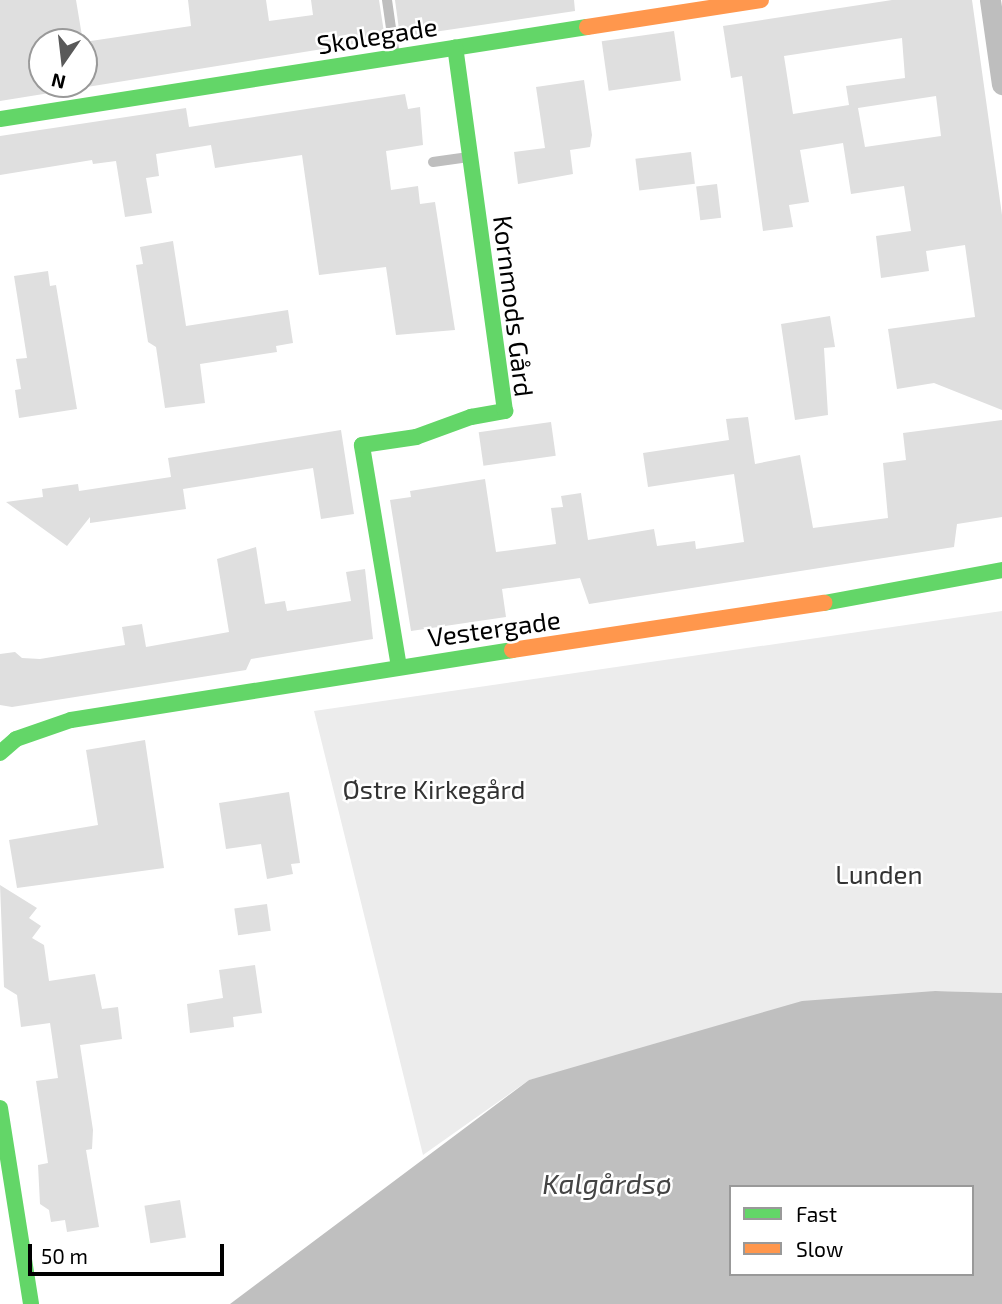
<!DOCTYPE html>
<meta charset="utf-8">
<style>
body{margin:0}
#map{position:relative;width:1002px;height:1304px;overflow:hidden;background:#fff;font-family:"Exo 2",sans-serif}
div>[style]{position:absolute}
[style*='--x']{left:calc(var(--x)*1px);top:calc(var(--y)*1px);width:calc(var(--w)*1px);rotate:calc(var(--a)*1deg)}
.green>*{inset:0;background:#ececec}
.water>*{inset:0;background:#bfbfbf}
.building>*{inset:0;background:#dfdfdf;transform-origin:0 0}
.lane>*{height:10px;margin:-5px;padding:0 5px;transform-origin:5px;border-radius:5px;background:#bebebe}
.street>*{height:21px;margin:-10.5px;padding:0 10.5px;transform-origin:10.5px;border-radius:10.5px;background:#bebebe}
.fast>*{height:16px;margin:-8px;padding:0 8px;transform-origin:8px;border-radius:8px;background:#63d668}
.slow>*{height:16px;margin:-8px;padding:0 8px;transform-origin:8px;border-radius:8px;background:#ff974d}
span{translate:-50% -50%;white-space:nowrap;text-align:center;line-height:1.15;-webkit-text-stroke:5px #fff;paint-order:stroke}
.street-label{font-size:26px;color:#000}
.park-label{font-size:26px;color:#333}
.water-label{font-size:28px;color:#444;font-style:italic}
.legend{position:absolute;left:729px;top:1185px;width:245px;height:91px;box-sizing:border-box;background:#fff;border:2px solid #999;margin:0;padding:9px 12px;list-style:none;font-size:21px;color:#000}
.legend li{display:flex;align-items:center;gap:14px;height:35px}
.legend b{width:35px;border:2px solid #999}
.north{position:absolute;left:28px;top:28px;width:70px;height:70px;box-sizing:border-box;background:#fff;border:2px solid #999;border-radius:50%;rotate:194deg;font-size:19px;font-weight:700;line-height:28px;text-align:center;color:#000}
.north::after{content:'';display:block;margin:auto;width:24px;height:32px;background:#595959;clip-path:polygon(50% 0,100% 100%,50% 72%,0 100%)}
.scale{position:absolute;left:28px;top:1244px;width:196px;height:32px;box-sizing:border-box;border:4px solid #000;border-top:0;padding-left:9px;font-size:21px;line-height:24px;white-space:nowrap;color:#000;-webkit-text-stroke:5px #fff;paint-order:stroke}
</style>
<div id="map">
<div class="green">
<div style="clip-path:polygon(1002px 611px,1002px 993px,935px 991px,529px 1080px,423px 1155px,314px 711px)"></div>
</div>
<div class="water">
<div style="clip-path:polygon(evenodd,935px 991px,1002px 993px,1002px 1304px,230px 1304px,529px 1080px,802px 1001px,935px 991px,731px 1187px,972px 1187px,972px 1274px,731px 1274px,731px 1187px)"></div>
</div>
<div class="building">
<div style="clip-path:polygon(0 0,76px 0,83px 42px,42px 42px,42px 84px,84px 84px,84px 42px,191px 26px,188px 0,266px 0,269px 21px,313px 15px,311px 0,379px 0,385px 39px,0 101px)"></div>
<div style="clip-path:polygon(395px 0,574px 0,575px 11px,400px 37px)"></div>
<div style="clip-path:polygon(evenodd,892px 0,972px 0,1002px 215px,1002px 410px,934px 383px,897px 389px,888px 329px,975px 317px,965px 245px,926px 251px,929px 271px,881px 278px,876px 236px,911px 231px,904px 186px,851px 194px,843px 143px,800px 150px,809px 202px,789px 205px,793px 227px,763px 231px,742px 76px,731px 78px,723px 26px,892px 0,902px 38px,905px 78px,846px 86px,849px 105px,793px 114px,784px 56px,902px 38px,892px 0,936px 96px,941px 136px,865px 147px,858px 108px,936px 96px)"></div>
<div style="left:674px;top:31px;width:50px;height:73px;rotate:82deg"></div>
<div style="clip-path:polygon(584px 80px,592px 135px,590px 147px,570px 150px,573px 174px,518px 184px,514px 152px,545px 148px,536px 87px)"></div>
<div style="clip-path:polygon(405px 94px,408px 109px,420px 107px,423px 145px,386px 151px,391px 190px,418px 186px,420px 204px,435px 202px,455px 330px,396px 335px,386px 267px,319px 275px,302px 155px,215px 168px,211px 145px,156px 154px,159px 176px,146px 178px,152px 213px,125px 217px,116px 161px,93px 164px,92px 160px,0 175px,0 136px,186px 108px,189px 127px)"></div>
<div style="left:691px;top:152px;width:32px;height:56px;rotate:83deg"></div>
<div style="left:717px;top:184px;width:34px;height:21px;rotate:83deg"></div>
<div style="clip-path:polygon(173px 241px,186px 326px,288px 310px,293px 343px,276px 346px,277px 352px,200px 364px,205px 403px,165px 408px,156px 347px,148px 342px,136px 265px,143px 264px,140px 247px)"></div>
<div style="clip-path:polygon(48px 271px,50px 286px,56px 285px,77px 409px,19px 418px,15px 390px,21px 389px,16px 359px,27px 358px,14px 276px)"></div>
<div style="clip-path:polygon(830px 316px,835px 347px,824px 348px,828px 415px,795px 420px,781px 324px)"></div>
<div style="clip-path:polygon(748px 417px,755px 464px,800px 455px,813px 528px,888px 518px,883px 463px,906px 460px,903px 433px,1002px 420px,1002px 517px,957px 524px,954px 547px,589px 604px,580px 578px,502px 589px,506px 617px,411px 631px,390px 500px,411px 497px,410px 491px,485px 479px,496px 552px,556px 544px,551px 508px,563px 507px,561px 496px,581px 493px,588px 540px,654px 529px,657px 546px,695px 541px,696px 549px,744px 542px,734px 474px,648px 487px,643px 453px,729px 440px,726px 419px)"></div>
<div style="left:551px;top:422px;width:34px;height:73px;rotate:82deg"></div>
<div style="clip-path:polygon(341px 430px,354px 514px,321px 519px,313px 468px,183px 489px,186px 509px,90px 523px,90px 517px,67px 546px,6px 502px,43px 497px,42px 489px,78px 484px,79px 491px,171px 477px,168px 458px)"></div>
<div style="clip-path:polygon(256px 547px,265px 604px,285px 601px,287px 611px,351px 601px,346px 572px,365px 569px,373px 639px,251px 659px,246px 670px,12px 707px,0 705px,0 654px,15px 652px,22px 658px,40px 659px,125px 645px,122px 627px,142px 624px,146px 647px,229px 632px,217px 559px)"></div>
<div style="clip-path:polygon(145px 740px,164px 868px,17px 888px,9px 840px,98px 825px,86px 750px)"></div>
<div style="clip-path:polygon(289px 792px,300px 863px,291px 864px,293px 874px,267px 879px,261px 844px,226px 849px,219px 803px)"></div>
<div style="clip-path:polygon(0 885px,37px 908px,29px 918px,41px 926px,32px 938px,44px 945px,49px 981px,95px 974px,102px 1009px,118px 1007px,122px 1039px,80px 1045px,93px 1130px,92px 1149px,86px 1150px,99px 1227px,67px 1232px,65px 1220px,51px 1222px,49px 1210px,40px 1204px,38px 1165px,48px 1163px,36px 1081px,58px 1078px,50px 1023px,21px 1027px,17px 995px,4px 987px)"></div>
<div style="left:267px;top:904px;width:27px;height:33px;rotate:82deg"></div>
<div style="clip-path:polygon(255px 965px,262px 1013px,233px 1017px,234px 1027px,190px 1033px,187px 1004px,223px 998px,219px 970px)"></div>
<div style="left:180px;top:1200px;width:38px;height:36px;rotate:81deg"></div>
</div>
<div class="lane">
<div style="--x:387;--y:0;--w:57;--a:81.9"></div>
<div style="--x:433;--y:162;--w:36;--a:-8"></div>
</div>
<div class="street">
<div style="--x:990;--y:0;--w:85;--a:81.9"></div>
</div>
<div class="fast">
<div style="--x:0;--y:119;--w:594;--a:-8.91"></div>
<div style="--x:824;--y:603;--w:181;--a:-10.5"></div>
<div style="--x:399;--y:667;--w:225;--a:-99.5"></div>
<div style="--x:362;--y:445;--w:55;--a:-8.4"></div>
<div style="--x:416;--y:437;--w:59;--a:-20"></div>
<div style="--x:471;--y:417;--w:35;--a:-10"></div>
<div style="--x:505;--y:411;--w:367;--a:-97.8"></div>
<div style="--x:0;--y:753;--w:21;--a:-41"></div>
<div style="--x:16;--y:739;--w:58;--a:-19.1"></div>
<div style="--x:71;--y:720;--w:447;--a:-9"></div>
<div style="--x:0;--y:1108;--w:198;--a:81"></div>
</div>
<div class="slow">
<div style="--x:587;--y:27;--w:176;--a:-8.8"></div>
<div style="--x:512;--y:650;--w:316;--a:-8.6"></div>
</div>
<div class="street-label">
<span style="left:377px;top:35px;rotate:-9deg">Skolegade</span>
<span style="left:514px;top:306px;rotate:83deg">Kornmods Gård</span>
<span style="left:494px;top:628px;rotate:-8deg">Vestergade</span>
</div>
<div class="park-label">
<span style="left:434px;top:789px">Østre Kirkegård</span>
<span style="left:879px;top:874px">Lunden</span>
</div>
<div class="water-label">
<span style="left:607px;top:1183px">Kalgårdsø</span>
</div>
<ul class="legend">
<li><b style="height:9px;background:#63d668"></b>Fast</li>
<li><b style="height:9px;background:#ff974d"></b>Slow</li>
</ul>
<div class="north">N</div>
<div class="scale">50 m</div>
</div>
